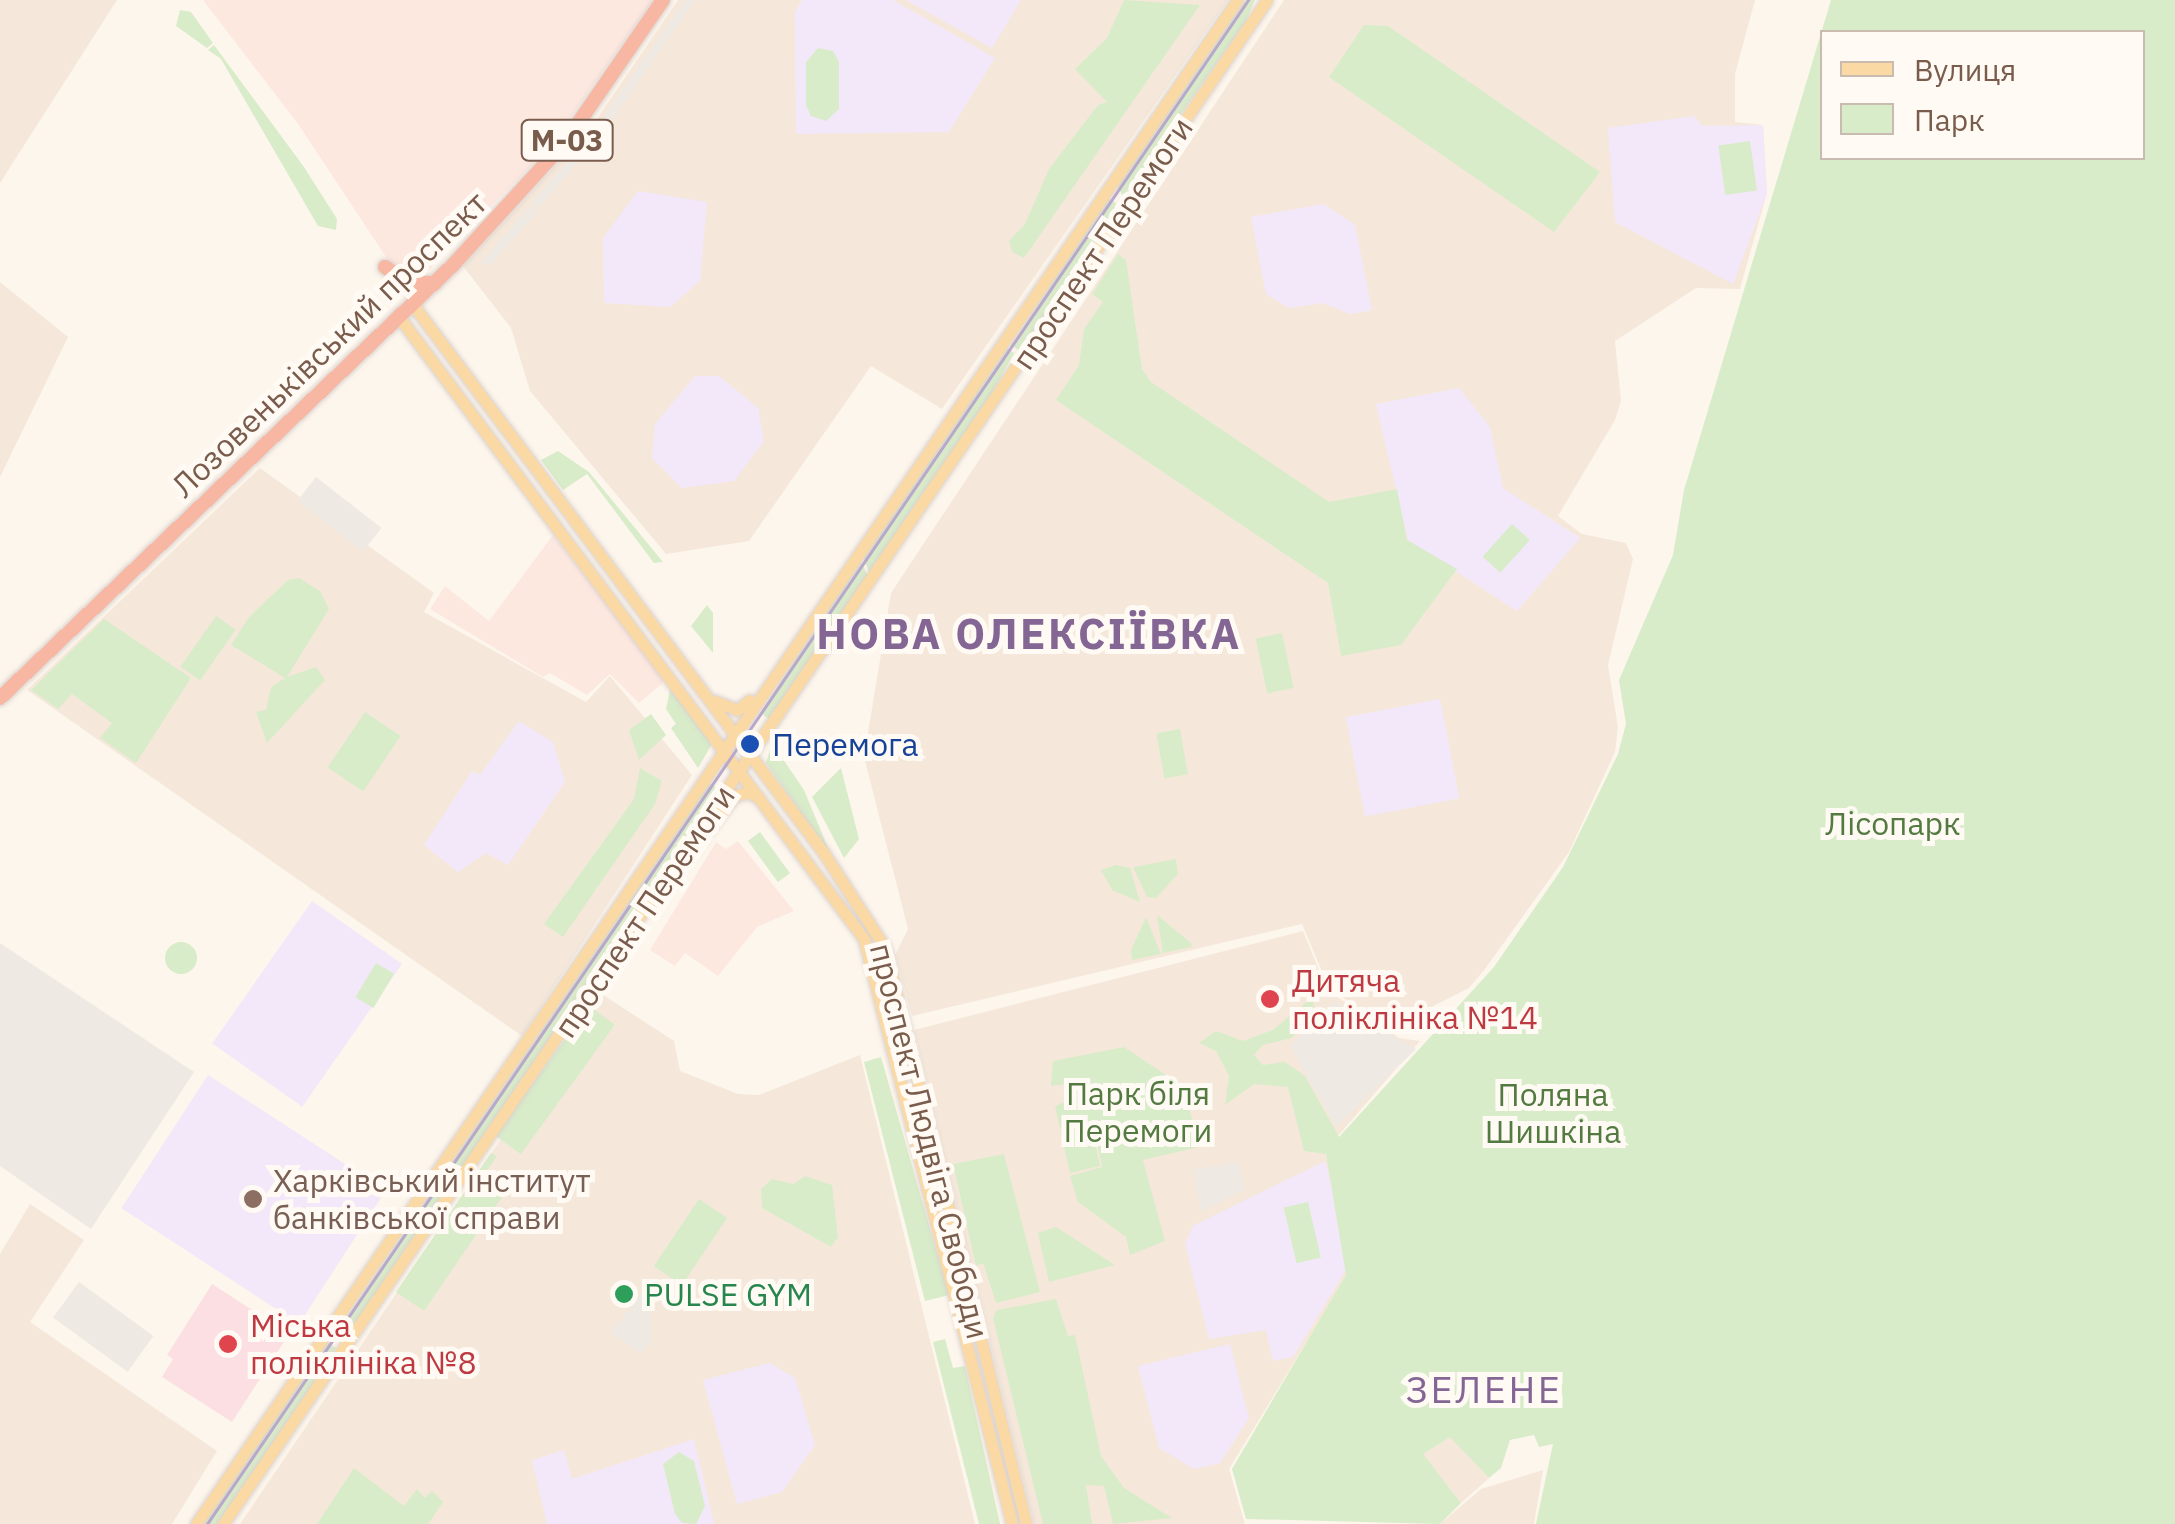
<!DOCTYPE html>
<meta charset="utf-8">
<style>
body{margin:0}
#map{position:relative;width:2175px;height:1524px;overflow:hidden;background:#fdf6ec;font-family:"IBM Plex Sans",sans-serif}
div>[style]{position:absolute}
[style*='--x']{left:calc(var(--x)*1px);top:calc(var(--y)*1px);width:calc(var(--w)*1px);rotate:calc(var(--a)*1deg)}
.residential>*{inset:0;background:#f5e8da}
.commercial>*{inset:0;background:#fde8e0}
.industrial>*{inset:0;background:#efe9e4;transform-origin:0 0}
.education>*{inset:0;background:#f3e8fa;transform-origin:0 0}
.medical>*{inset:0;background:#fbdfe3}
.green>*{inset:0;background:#d8ecc9;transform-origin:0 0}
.round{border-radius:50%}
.roads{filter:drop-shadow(0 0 2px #dad1cd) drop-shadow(0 0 2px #dad1cd)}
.major>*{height:11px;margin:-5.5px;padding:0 5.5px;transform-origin:5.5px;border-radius:5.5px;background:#fbd9a5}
.highway>*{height:14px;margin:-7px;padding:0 7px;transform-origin:7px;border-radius:7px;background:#f7b7a3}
.tram>*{height:2.5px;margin:-1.25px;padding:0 1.25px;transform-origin:1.25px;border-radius:1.25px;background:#b9a8c9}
.dots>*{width:28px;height:28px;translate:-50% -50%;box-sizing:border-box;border:5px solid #fffaf3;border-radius:50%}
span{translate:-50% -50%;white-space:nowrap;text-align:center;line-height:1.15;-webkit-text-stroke:10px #fffaf3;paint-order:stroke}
.shield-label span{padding:2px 8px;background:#fffaf3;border:2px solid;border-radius:8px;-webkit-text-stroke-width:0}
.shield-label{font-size:30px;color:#7a5c4d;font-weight:700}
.street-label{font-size:32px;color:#7a5c4d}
.transit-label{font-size:32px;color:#164399}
.left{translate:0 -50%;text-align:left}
.park-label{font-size:32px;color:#537a41}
.health-label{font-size:32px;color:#be3a42}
.education-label{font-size:32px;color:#785e54}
.leisure-label{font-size:32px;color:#27864d}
.quarter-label{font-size:38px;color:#846695;letter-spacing:2.5px}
.district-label{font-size:42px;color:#846695;font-weight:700;letter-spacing:2.5px}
.legend{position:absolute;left:1820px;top:30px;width:325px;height:130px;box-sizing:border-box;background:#fffaf3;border:2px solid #cabbb1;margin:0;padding:12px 18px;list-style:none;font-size:30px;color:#7a5c4d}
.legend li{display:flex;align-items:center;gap:20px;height:50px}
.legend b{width:50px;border:2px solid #cabbb1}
</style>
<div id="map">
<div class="residential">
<div style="clip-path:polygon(0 0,117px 0,0 183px)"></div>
<div style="clip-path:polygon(678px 0,1228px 0,942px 409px,871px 366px,749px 541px,666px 554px,530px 391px,511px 328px,463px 266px,590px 129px)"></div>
<div style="clip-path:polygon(1284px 0,1755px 0,1735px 74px,1735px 122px,1763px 125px,1767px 193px,1740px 289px,1696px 288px,1615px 341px,1621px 401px,1615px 420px,1558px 516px,1582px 534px,1626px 543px,1633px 559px,1608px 665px,1618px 727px,1615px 752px,1569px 852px,1485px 969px,1469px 988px,1388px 1029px,1329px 988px,1302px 924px,912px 1016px,895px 955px,908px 929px,864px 757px,891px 593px)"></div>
<div style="clip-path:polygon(0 282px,68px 337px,0 477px)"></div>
<div style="clip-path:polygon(260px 468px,434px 593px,424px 612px,586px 702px,610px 676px,692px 775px,522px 1036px,27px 690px)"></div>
<div style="clip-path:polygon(1303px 931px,1327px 990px,1399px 1038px,1420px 1041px,1325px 1151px,1351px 1269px,1229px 1469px,1245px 1524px,1034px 1524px,914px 1030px)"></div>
<div style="clip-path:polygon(600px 993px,674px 1041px,680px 1071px,738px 1094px,759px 1095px,860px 1055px,975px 1524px,240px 1524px)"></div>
<div style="clip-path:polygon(30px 1204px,84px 1240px,30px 1322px,217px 1451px,172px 1524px,0 1524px,0 1254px)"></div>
<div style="clip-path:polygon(1450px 1436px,1489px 1478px,1461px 1503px,1422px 1454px)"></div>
<div style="clip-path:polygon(1543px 1470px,1534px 1524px,1440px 1524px,1481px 1489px)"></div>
</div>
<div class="commercial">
<div style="clip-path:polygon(203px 0,653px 0,550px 146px,426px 273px,409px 279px,394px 269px,298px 124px)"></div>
<div style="clip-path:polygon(553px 535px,660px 671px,663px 683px,639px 703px,610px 674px,587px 695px,550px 673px,543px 677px,430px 609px,445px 586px,489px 621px)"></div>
<div style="clip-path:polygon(738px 841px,794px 911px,757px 927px,718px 976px,685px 953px,675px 966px,650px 950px,716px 842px,726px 849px)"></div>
</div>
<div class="industrial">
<div style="clip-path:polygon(686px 0,695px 0,604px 131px,539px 208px,532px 202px,586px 142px)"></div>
<div style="clip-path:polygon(530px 206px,537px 212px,491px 264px,480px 264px)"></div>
<div style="left:316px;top:477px;width:83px;height:30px;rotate:38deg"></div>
<div style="clip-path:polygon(0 943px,194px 1072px,91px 1229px,0 1166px)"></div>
<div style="clip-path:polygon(1336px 1002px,1416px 1049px,1336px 1127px,1290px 1046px)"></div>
<div style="clip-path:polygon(1238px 1162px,1245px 1189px,1201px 1212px,1193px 1170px)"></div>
<div style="left:79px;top:1282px;width:92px;height:44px;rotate:36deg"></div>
<div style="clip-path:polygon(643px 1292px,649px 1296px,651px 1340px,642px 1353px,610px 1333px)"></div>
</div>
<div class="education">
<div style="clip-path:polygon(802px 0,893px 0,995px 58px,949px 132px,796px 134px,795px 12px)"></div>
<div style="clip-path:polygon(906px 0,1021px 0,992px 48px)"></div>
<div style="clip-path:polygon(1694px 116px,1702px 126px,1763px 125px,1767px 193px,1733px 284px,1615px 222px,1608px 128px)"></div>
<div style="clip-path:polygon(638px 191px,707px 202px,700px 281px,670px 307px,604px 303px,603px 238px)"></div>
<div style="clip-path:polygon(1324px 204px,1355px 225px,1372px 310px,1350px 314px,1323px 303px,1289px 308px,1266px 294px,1251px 217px)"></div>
<div style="clip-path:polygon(695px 376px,719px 376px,758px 408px,764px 441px,734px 481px,682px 488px,652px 458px,655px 424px)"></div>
<div style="clip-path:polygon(1459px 388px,1490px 427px,1503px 488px,1580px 538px,1517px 611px,1408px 540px,1376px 404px)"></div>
<div style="left:1440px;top:699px;width:101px;height:96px;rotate:79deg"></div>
<div style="clip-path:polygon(519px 721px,553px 742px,565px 782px,508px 865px,486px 853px,458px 872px,424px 845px,472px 771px,480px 775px)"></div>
<div style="left:312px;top:901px;width:110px;height:174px;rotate:35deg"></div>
<div style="left:208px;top:1075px;width:212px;height:159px;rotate:33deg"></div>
<div style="clip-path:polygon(1325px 1161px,1352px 1260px,1293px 1357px,1273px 1361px,1266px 1330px,1209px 1339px,1185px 1244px,1193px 1226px)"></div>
<div style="clip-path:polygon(1230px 1344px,1249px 1418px,1220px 1463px,1194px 1469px,1159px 1448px,1138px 1366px)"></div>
<div style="clip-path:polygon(770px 1363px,795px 1378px,815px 1445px,782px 1492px,737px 1504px,703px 1380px)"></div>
<div style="clip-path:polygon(694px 1439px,714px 1524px,547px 1524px,532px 1460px,564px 1450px,572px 1479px)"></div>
</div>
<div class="medical">
<div style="clip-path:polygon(212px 1284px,289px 1334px,232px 1422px,162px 1377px,173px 1359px,167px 1355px)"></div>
</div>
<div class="green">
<div style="clip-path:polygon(1124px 0,1200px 5px,1024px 258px,1012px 252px,1009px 241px,1025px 224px,1049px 169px,1098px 105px,1107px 102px,1075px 69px,1107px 38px)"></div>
<div style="clip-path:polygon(1245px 0,1255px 0,1245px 23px,1123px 196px,1117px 186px)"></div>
<div style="clip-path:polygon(evenodd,1831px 0,2175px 0,2175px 1524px,1536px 1524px,1553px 1444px,1539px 1447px,1534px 1435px,1510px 1440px,1501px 1468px,1489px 1478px,1450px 1437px,1423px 1454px,1461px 1503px,1440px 1524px,1246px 1519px,1232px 1469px,1346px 1275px,1326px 1154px,1304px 1151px,1288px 1087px,1254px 1084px,1225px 1105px,1229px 1076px,1216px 1051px,1199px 1043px,1216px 1031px,1243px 1041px,1273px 1030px,1313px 997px,1314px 1011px,1292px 1038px,1263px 1045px,1254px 1055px,1263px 1065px,1285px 1062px,1305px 1076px,1339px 1137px,1494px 967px,1563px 867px,1618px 754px,1626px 724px,1619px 680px,1673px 555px,1684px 490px,1831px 0,1822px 32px,2142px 32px,2142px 158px,1822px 158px,1822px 32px)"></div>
<div style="clip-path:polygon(180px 10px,191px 12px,213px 43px,207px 48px,176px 26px)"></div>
<div style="clip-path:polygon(1364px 25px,1388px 26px,1600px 172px,1554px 232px,1329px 77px)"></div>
<div style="clip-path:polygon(214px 45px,304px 167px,337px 219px,336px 230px,318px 226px,221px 59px,208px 50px)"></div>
<div style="clip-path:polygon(818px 48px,833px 51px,839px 62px,839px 109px,826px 121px,811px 116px,806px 105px,806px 62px)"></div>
<div style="left:1750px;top:141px;width:50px;height:32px;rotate:82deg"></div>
<div style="clip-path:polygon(1108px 198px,1120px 206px,1020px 351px,1011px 345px)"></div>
<div style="clip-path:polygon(1118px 254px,1126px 260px,1142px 369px,1151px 382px,1329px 502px,1397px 489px,1407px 540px,1457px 569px,1401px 645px,1341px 656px,1328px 583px,1056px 400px,1079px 365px,1084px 329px,1103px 302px,1092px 294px)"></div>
<div style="clip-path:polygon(1005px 347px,1014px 353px,991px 395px,870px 574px,863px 557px)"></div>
<div style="clip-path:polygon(558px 451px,589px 472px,663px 562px,654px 563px,587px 474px,563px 490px,541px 460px)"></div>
<div style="left:1512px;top:524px;width:24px;height:44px;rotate:42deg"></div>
<div style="clip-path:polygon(860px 560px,868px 576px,769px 719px,760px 713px)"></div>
<div style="clip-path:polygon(299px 578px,320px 591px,329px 609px,287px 677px,316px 667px,325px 680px,267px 743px,256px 712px,266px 710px,271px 687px,285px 678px,231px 645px,249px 617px,288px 580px)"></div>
<div style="clip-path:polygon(707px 605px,713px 613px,713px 653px,691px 626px)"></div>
<div style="left:216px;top:616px;width:24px;height:62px;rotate:35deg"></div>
<div style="clip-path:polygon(104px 619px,191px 678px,136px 763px,100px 738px,112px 723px,72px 694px,58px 709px,31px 690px)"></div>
<div style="left:1282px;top:633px;width:56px;height:27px;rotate:78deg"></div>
<div style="clip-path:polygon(671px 685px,712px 744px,698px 768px,671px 728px,676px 724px,666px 709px)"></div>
<div style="left:365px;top:712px;width:43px;height:67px;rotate:34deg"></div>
<div style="clip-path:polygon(651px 714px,666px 735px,639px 760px,629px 730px)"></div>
<div style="left:1180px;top:729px;width:46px;height:24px;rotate:80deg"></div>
<div style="clip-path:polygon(772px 743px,804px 790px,831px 855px,766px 763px)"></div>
<div style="clip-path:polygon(640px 768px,662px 781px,655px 804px,563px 937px,544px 924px,634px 799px)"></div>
<div style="clip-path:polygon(841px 768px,859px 839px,844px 858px,812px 797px)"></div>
<div style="clip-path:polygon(709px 783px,717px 788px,692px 833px,343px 1344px,333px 1337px)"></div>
<div style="left:760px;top:832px;width:51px;height:15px;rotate:54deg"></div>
<div style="clip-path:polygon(1176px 859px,1178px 874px,1156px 898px,1147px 897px,1133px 867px)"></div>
<div style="clip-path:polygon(1116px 865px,1130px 868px,1140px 902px,1112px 890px,1101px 870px)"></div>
<div style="clip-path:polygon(1157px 915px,1191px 943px,1192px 947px,1163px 953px)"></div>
<div style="clip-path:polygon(1146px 917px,1161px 954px,1132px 960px,1131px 950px)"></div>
<div class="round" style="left:165px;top:942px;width:32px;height:32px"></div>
<div style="left:376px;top:963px;width:21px;height:40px;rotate:31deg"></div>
<div style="left:589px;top:1006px;width:32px;height:160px;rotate:36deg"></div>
<div style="clip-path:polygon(1124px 1047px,1184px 1087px,1199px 1147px,1143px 1160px,1165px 1241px,1130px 1255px,1126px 1237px,1078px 1202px,1070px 1176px,1102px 1167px,1093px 1124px,1060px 1129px,1055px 1106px,1070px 1100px,1067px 1084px,1051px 1086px,1053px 1061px)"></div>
<div style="clip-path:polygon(881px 1057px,949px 1295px,925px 1301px,864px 1062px)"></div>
<div style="left:1091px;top:1126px;width:41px;height:31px;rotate:77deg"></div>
<div style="clip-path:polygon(491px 1153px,497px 1156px,482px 1178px,504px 1194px,424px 1311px,396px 1292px)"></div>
<div style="clip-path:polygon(1004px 1154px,1040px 1292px,996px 1303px,983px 1263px,976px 1266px,953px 1164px)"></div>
<div style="clip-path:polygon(805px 1176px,832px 1185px,838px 1237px,831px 1247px,762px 1208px,761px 1189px,772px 1179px,794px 1184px)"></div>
<div style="left:699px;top:1199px;width:34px;height:81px;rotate:34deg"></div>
<div style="left:1308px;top:1202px;width:57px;height:25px;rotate:77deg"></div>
<div style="clip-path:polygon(1056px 1227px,1115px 1265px,1049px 1282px,1038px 1233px)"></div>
<div style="clip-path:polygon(1056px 1299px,1068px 1336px,1075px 1335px,1101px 1456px,1124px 1488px,1172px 1518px,1113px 1524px,1104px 1486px,1086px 1485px,1092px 1524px,1043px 1524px,993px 1318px,997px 1310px)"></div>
<div style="clip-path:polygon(945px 1339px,953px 1368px,965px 1366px,1000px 1524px,979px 1524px,933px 1342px)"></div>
<div style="clip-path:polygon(325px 1341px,336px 1348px,221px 1524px,202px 1524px)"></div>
<div style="clip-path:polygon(679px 1452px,694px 1461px,705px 1506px,696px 1524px,682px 1523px,675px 1514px,663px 1464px)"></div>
<div style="clip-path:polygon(354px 1468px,404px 1506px,417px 1489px,425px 1498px,432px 1491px,443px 1502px,428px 1524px,317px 1524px)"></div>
</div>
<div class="roads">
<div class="major">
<div style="--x:413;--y:305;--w:684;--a:53.15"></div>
<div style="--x:823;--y:852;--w:114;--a:57.1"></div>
<div style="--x:885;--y:948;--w:593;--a:76.24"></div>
<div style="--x:399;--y:317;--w:777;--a:53.22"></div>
<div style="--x:864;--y:939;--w:603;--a:75.8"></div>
<div style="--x:715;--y:701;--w:24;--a:22"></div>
<div style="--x:737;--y:710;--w:16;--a:-38"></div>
<div style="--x:688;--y:855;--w:75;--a:-52.1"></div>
<div style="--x:734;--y:796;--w:14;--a:-17"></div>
<div style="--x:747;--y:792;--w:12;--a:24"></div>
<div style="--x:196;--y:1524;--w:1846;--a:-55.66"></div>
<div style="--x:223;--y:1524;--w:1847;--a:-55.59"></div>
</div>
<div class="highway">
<div style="--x:385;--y:267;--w:28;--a:35"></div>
<div style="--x:408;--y:283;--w:27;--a:0"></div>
<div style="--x:0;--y:698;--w:625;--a:-43.7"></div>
<div style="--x:452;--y:266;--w:169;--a:-47.6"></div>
<div style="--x:566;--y:141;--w:171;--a:-55.5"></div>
</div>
</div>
<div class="tram">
<div style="--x:207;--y:1524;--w:1846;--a:-55.66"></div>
</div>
<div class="dots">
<div style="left:750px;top:744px;background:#1a4fb4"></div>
<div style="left:1270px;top:999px;background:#e0444e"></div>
<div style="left:253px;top:1199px;background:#8d6e63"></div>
<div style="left:624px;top:1294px;background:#2e9e5b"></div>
<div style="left:228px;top:1344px;background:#e0444e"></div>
</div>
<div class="shield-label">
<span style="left:567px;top:140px">М-03</span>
</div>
<div class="street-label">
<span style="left:1102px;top:243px;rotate:-56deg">проспект Перемоги</span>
<span style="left:329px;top:344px;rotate:-44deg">Лозовеньківський проспект</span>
<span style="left:644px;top:911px;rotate:-56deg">проспект Перемоги</span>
<span style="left:930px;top:1141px;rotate:76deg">проспект Людвіга Свободи</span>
</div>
<div class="transit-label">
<span class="left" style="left:772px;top:744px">Перемога</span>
</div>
<div class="park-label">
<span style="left:1893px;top:823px">Лісопарк</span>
<span style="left:1138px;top:1112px">Парк біля<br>Перемоги</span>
<span style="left:1553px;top:1113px">Поляна<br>Шишкіна</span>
</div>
<div class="health-label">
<span class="left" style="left:1292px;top:999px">Дитяча<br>поліклініка №14</span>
<span class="left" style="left:250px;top:1344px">Міська<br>поліклініка №8</span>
</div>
<div class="education-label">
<span class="left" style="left:273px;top:1199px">Харківський інститут<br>банківської справи</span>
</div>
<div class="leisure-label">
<span class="left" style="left:644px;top:1294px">PULSE GYM</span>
</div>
<div class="quarter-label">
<span style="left:1484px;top:1389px">ЗЕЛЕНЕ</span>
</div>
<div class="district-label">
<span style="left:1029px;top:634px">НОВА ОЛЕКСІЇВКА</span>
</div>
<ul class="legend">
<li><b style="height:12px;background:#fbd9a5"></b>Вулиця</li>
<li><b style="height:28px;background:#d8ecc9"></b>Парк</li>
</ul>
</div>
